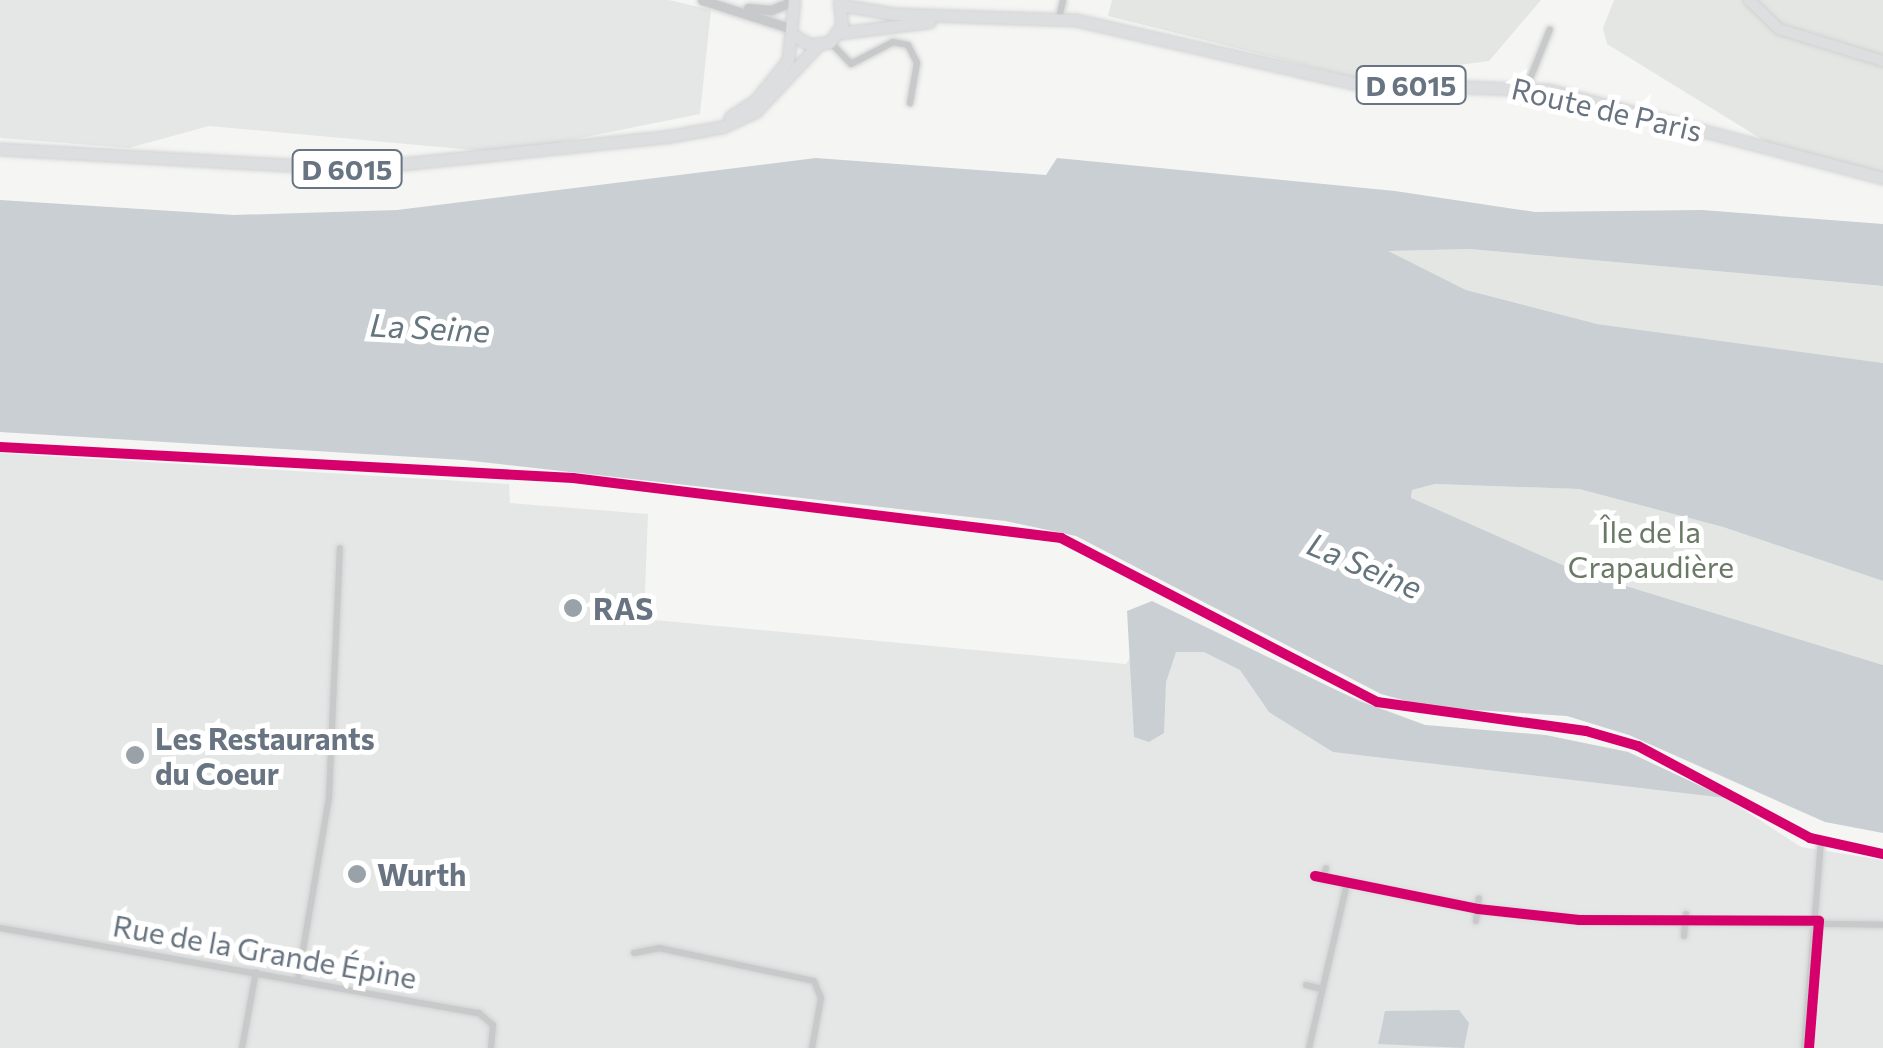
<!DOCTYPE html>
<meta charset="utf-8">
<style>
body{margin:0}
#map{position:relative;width:1883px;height:1048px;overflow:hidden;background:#f5f5f4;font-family:Commissioner,sans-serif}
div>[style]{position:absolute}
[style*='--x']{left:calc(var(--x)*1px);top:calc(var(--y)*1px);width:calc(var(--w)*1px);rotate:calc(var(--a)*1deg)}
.built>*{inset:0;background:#e5e7e7}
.green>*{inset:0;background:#e3e6e2}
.water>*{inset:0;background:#c9cfd2}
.roads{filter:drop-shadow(0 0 2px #d1d2d2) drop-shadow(0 0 2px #d1d2d2)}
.minor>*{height:6px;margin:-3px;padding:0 3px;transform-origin:3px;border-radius:3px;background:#c8c9ca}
.tertiary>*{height:9px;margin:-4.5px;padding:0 4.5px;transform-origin:4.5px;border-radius:4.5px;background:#c8c9ca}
.secondary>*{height:10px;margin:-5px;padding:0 5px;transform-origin:5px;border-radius:5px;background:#dddedf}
.primary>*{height:11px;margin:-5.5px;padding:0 5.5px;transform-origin:5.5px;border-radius:5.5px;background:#dddedf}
.cycleway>*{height:10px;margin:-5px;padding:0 5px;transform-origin:5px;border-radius:5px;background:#d6006c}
.dots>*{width:28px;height:28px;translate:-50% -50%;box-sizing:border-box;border:5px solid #fff;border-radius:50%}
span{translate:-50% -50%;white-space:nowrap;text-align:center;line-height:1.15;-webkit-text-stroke:10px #fff;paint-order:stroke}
.shield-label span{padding:2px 8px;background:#fff;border:2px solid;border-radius:8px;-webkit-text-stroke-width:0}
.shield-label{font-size:28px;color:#687481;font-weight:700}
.street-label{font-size:30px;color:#687481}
.park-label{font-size:30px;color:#697966}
.poi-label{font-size:30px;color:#687481;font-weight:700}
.left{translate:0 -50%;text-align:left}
.water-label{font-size:32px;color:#64757d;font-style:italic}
</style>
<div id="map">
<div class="built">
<div style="clip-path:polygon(0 0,669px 0,711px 10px,700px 114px,505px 153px,209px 126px,129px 148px,0 138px)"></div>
<div style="clip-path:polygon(0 453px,509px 484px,510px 503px,648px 514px,644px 619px,1126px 664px,1154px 620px,1425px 725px,1545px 735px,1628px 752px,1726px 798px,1801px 847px,1883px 860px,1883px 1048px,0 1048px)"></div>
</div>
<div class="green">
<div style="clip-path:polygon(1112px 0,1541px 0,1489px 61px,1356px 78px,1108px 16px)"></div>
<div style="clip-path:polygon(1614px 0,1883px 0,1883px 175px,1773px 146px,1607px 44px,1603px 28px)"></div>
<div style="clip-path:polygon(1469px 249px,1883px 286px,1883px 363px,1597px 324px,1466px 290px,1386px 251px)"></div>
<div style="clip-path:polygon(1435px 484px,1579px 489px,1723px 527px,1883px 581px,1883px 665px,1574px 570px,1411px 499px,1412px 490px)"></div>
</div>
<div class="water">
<div style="clip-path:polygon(816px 158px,1046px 175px,1057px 158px,1395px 191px,1535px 212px,1702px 210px,1883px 224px,1883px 286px,1469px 249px,1388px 251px,1466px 290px,1597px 324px,1883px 363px,1883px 581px,1723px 527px,1579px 489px,1435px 484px,1412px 490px,1411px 498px,1574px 570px,1883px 665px,1883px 833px,1825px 822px,1629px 735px,1567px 716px,1428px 707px,1381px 694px,1076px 536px,1005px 521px,464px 460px,0 432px,0 200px,234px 215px,397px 210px)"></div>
<div style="clip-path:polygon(1152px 601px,1359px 701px,1425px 725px,1545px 735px,1628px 752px,1726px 798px,1333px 752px,1269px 712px,1240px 670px,1204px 652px,1176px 652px,1166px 682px,1164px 733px,1149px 742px,1134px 737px,1127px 611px)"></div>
<div style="clip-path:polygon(1459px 1010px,1469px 1023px,1464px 1048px,1378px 1044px,1385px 1011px)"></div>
</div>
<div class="roads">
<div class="minor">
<div style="--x:1059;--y:18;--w:18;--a:-77"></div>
<div style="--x:830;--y:42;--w:30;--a:46"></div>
<div style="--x:851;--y:64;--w:47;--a:-27.6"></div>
<div style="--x:893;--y:42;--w:15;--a:11"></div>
<div style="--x:908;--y:45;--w:20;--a:63"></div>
<div style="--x:917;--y:63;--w:41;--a:99.9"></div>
<div style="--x:1527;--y:86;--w:61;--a:-68"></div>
<div style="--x:1315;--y:876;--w:166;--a:11.4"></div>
<div style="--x:1478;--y:909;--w:102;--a:6.2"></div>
<div style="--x:1579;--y:920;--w:304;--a:0.9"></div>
<div style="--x:1323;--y:878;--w:10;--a:-73"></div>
<div style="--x:1476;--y:921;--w:23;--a:-83"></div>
<div style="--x:0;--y:928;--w:486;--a:10.1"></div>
<div style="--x:479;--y:1013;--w:18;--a:41"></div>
<div style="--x:493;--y:1025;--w:23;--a:95"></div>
<div style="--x:1684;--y:936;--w:22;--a:-85"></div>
<div style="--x:634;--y:953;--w:25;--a:-11"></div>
<div style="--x:659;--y:948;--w:158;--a:12"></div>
<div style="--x:814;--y:981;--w:18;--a:68"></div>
<div style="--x:821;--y:998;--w:51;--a:100.2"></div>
<div style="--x:298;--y:979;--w:185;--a:-80.3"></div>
<div style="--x:329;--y:797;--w:249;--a:-87.5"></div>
<div style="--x:1306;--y:985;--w:16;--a:14"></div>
<div style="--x:242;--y:1048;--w:77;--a:-79.6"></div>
<div style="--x:1309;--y:1048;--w:168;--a:-77"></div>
<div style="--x:1804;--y:1048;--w:206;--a:-85.3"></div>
</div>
<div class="tertiary">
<div style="--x:702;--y:0;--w:91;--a:17.8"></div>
<div style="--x:748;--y:8;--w:23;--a:5"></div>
<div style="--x:771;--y:10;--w:24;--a:-22"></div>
</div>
<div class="secondary">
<div style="--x:1749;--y:0;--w:42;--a:44"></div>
<div style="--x:1779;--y:29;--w:109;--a:17.1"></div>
</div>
<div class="primary">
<div style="--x:841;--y:5;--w:55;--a:9.5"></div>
<div style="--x:895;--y:14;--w:181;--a:1.9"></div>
<div style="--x:1076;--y:20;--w:285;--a:12.8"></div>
<div style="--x:1354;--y:83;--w:194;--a:2.1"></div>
<div style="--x:1548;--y:90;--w:346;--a:14.7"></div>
<div style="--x:839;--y:33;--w:91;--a:-7"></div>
<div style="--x:793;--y:35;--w:20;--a:30"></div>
<div style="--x:810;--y:45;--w:20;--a:-9"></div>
<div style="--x:830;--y:42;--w:21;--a:-55"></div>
<div style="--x:842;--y:25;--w:23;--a:-97"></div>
<div style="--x:730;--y:117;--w:31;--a:-33"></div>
<div style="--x:756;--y:100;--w:51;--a:-51.3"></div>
<div style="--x:788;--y:60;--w:60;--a:-84.3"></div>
<div style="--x:0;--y:149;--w:354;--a:3.2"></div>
<div style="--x:353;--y:169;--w:314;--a:-5.9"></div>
<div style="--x:665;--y:137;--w:58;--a:-10"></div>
<div style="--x:722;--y:127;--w:38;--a:-25"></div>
<div style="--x:756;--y:111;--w:91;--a:-46.8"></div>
</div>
</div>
<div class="cycleway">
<div style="--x:0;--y:447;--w:574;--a:3.1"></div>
<div style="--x:573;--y:478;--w:492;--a:7"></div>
<div style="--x:1061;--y:538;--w:356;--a:27.4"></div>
<div style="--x:1377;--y:702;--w:211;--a:7.9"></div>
<div style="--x:1586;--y:731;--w:54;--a:16.1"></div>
<div style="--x:1638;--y:746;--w:195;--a:28.1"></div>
<div style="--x:1810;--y:838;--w:75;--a:12.4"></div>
<div style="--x:1315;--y:876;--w:166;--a:11.4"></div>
<div style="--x:1478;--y:909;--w:102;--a:6.2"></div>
<div style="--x:1579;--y:920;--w:240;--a:0.2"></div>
<div style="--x:1819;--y:921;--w:127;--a:94.5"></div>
</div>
<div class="dots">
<div style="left:573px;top:608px;background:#99a1a9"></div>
<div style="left:135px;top:755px;background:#99a1a9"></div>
<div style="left:357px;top:874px;background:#99a1a9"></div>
</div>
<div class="shield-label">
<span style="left:1411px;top:85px">D 6015</span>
<span style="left:347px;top:169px">D 6015</span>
</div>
<div class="street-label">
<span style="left:1607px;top:109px;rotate:13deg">Route de Paris</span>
<span style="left:265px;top:951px;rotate:10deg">Rue de la Grande Épine</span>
</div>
<div class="park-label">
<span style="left:1651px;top:548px">Île de la<br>Crapaudière</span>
</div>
<div class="poi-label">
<span class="left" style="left:593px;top:608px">RAS</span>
<span class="left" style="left:155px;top:755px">Les Restaurants<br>du Coeur</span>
<span class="left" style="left:377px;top:874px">Wurth</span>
</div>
<div class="water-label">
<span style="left:430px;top:327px;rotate:3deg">La Seine</span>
<span style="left:1365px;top:565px;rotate:23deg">La Seine</span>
</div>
</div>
